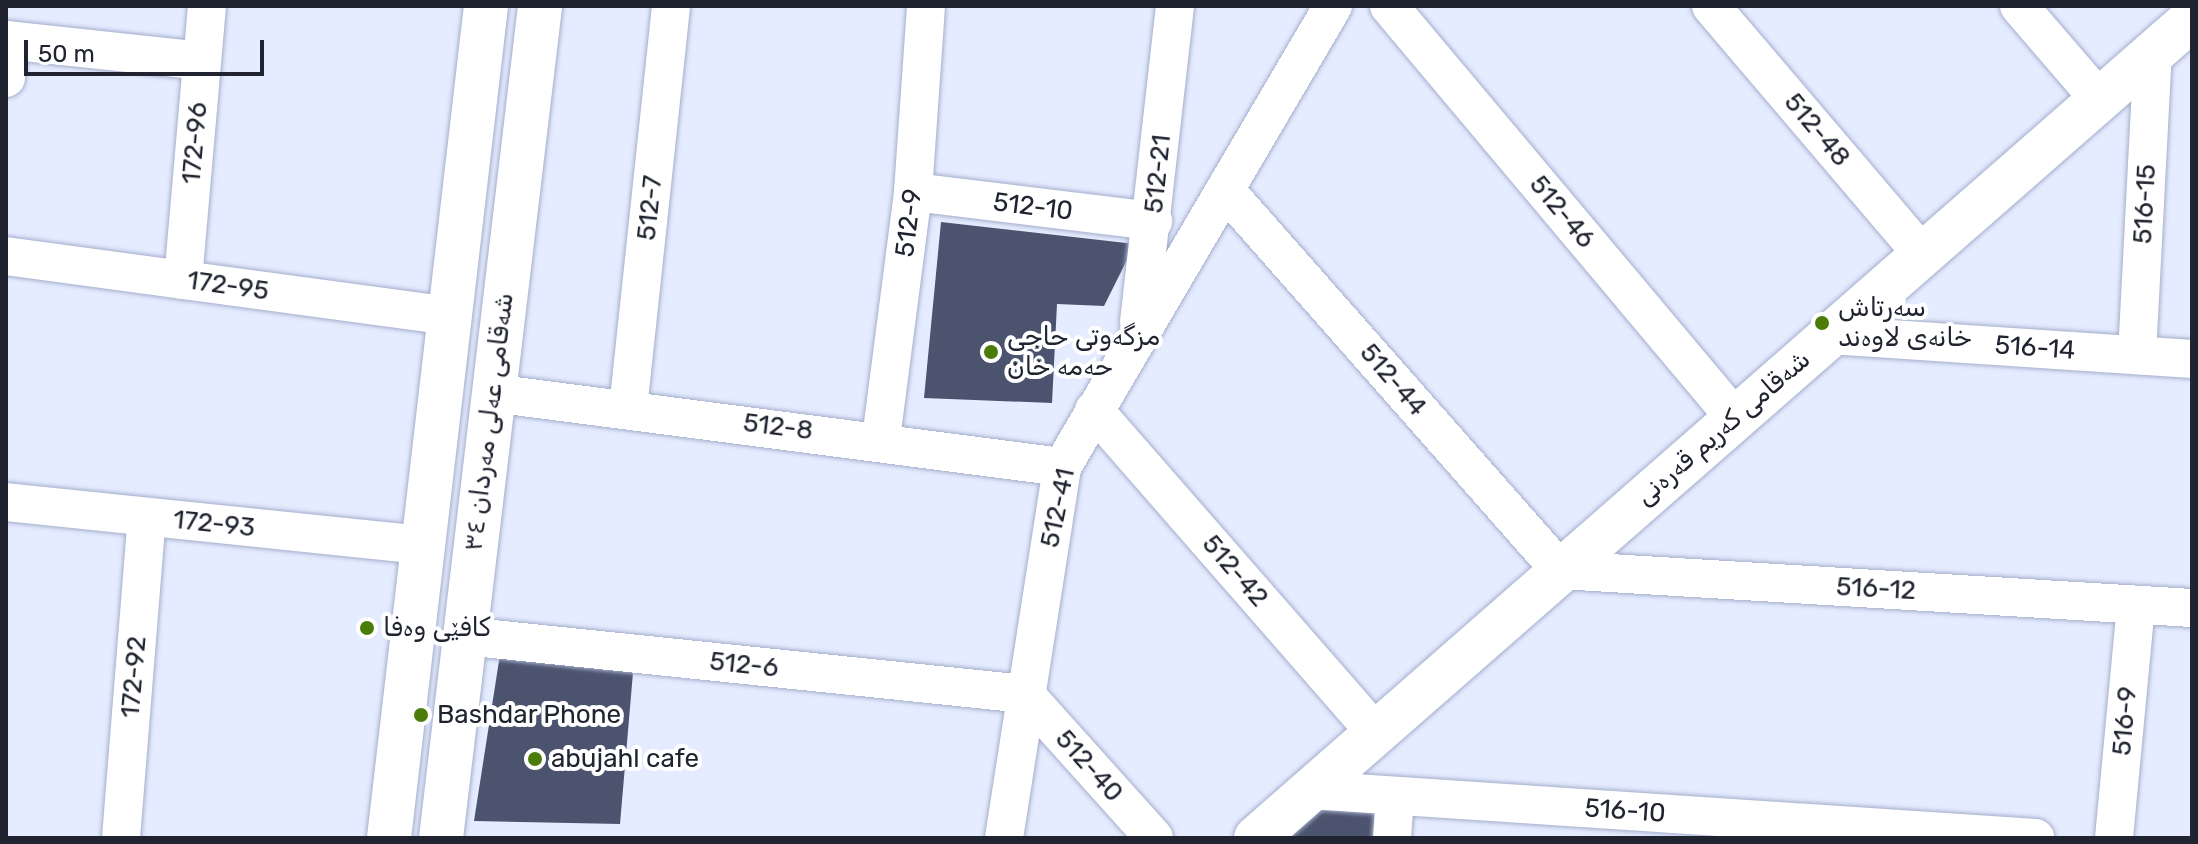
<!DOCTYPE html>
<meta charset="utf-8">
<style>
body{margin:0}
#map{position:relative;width:2198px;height:844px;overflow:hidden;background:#e5ecff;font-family:Rubik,"Noto Naskh Arabic",sans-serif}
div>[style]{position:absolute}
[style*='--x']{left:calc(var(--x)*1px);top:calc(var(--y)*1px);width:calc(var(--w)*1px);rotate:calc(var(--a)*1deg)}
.building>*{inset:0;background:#4b536e}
.roads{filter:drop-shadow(0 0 2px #a4aecc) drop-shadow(0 0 2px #a4aecc)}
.street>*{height:38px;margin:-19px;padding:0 19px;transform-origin:19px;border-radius:19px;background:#fff}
.secondary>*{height:44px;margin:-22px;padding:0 22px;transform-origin:22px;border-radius:22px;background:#fff}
.dots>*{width:22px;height:22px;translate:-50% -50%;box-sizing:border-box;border:4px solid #fff;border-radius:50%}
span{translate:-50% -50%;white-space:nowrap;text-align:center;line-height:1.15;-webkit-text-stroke:8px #fff;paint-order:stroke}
.street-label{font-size:26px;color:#202430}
.poi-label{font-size:26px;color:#202430}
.left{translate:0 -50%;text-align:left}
.frame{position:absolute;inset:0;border:8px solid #202430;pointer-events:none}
.scale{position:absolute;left:24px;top:40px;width:240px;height:36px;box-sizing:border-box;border:4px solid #202430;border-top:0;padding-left:10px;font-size:24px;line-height:28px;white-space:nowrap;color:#202430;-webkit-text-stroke:6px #fff;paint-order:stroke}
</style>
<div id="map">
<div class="building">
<div style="clip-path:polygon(941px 222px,1135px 244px,1104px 306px,1057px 304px,1052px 403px,924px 398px)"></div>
<div style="clip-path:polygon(501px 648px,634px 661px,620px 824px,474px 821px)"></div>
<div style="clip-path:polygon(1310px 790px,1395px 796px,1391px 838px,1256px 838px)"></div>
</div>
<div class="roads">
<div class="street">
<div style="--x:1389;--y:6;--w:538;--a:49.98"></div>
<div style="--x:1711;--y:6;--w:326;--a:49.6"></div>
<div style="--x:2019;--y:6;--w:123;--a:49.3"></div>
<div style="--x:6;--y:40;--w:197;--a:6.1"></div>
<div style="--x:6;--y:78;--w:38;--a:-87"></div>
<div style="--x:1226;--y:191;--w:505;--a:48.61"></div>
<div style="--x:1560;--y:570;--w:633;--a:3.44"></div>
<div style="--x:913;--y:192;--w:242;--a:6.9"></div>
<div style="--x:6;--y:256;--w:447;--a:7.7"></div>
<div style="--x:183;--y:280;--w:275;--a:-85"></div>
<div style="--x:1139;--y:322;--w:318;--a:-83.5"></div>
<div style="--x:1830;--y:335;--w:363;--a:3.8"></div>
<div style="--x:2137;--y:355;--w:303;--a:-87"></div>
<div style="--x:492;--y:393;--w:575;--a:7.4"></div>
<div style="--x:628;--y:409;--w:405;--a:-83.9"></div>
<div style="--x:1094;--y:410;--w:429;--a:48.9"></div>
<div style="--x:881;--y:439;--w:249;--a:-82.6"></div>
<div style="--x:913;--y:192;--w:186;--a:-86"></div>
<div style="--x:6;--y:502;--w:419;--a:5.9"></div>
<div style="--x:464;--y:636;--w:564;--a:5.9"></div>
<div style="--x:1025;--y:694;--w:193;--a:48.1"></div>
<div style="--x:1310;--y:790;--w:727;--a:3.79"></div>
<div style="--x:121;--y:838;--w:322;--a:-85.4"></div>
<div style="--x:1004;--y:838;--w:376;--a:-81.1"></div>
<div style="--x:1062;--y:467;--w:535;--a:-59.55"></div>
<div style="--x:1392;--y:838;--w:42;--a:-85.9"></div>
<div style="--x:2114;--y:838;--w:234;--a:-84.6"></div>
</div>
<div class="secondary">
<div style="--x:389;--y:838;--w:838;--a:-83.35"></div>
<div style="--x:441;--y:838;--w:838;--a:-83.21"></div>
<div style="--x:1256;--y:838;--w:1244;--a:-41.19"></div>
</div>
</div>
<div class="dots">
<div style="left:1822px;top:323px;background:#4b7c09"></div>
<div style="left:991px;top:352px;background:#4b7c09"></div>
<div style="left:367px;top:628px;background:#4b7c09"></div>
<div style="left:421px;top:715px;background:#4b7c09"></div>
<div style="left:535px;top:759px;background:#4b7c09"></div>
</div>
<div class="street-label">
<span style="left:1817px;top:130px;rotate:50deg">512-48</span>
<span style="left:195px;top:143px;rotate:-85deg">172-96</span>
<span style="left:1158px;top:174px;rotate:-84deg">512-21</span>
<span style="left:2145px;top:204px;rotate:-87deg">516-15</span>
<span style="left:1033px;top:207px;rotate:7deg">512-10</span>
<span style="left:650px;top:208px;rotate:-84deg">512-7</span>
<span style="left:1562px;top:212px;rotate:50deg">512-46</span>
<span style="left:909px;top:223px;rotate:-83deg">512-9</span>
<span style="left:228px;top:286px;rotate:8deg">172-95</span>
<span style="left:2035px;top:348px;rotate:4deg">516-14</span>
<span style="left:1393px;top:380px;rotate:49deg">512-44</span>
<span style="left:489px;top:422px;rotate:-83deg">شەقامی عەلی مەردان ٣٤</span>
<span style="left:778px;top:427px;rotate:7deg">512-8</span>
<span style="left:1723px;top:428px;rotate:-41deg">شەقامی کەریم قەرەنی</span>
<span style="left:1058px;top:508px;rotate:-78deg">512-41</span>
<span style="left:214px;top:524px;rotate:6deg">172-93</span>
<span style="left:1235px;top:571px;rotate:49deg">512-42</span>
<span style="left:1876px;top:589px;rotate:3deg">516-12</span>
<span style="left:744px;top:665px;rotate:6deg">512-6</span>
<span style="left:134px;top:677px;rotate:-85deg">172-92</span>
<span style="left:2125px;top:721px;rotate:-85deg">516-9</span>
<span style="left:1089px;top:766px;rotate:48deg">512-40</span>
<span style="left:1625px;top:811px;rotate:4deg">516-10</span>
</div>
<div class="poi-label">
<span class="left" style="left:1838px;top:323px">سەرتاش<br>خانەی لاوەند</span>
<span class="left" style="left:1007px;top:352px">مزگەوتی حاجی<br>حەمە خان</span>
<span class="left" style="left:383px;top:628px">کافێی وەفا</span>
<span class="left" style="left:437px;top:715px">Bashdar Phone</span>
<span class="left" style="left:551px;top:759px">abujahl cafe</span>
</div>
<div class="frame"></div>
<div class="scale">50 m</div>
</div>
